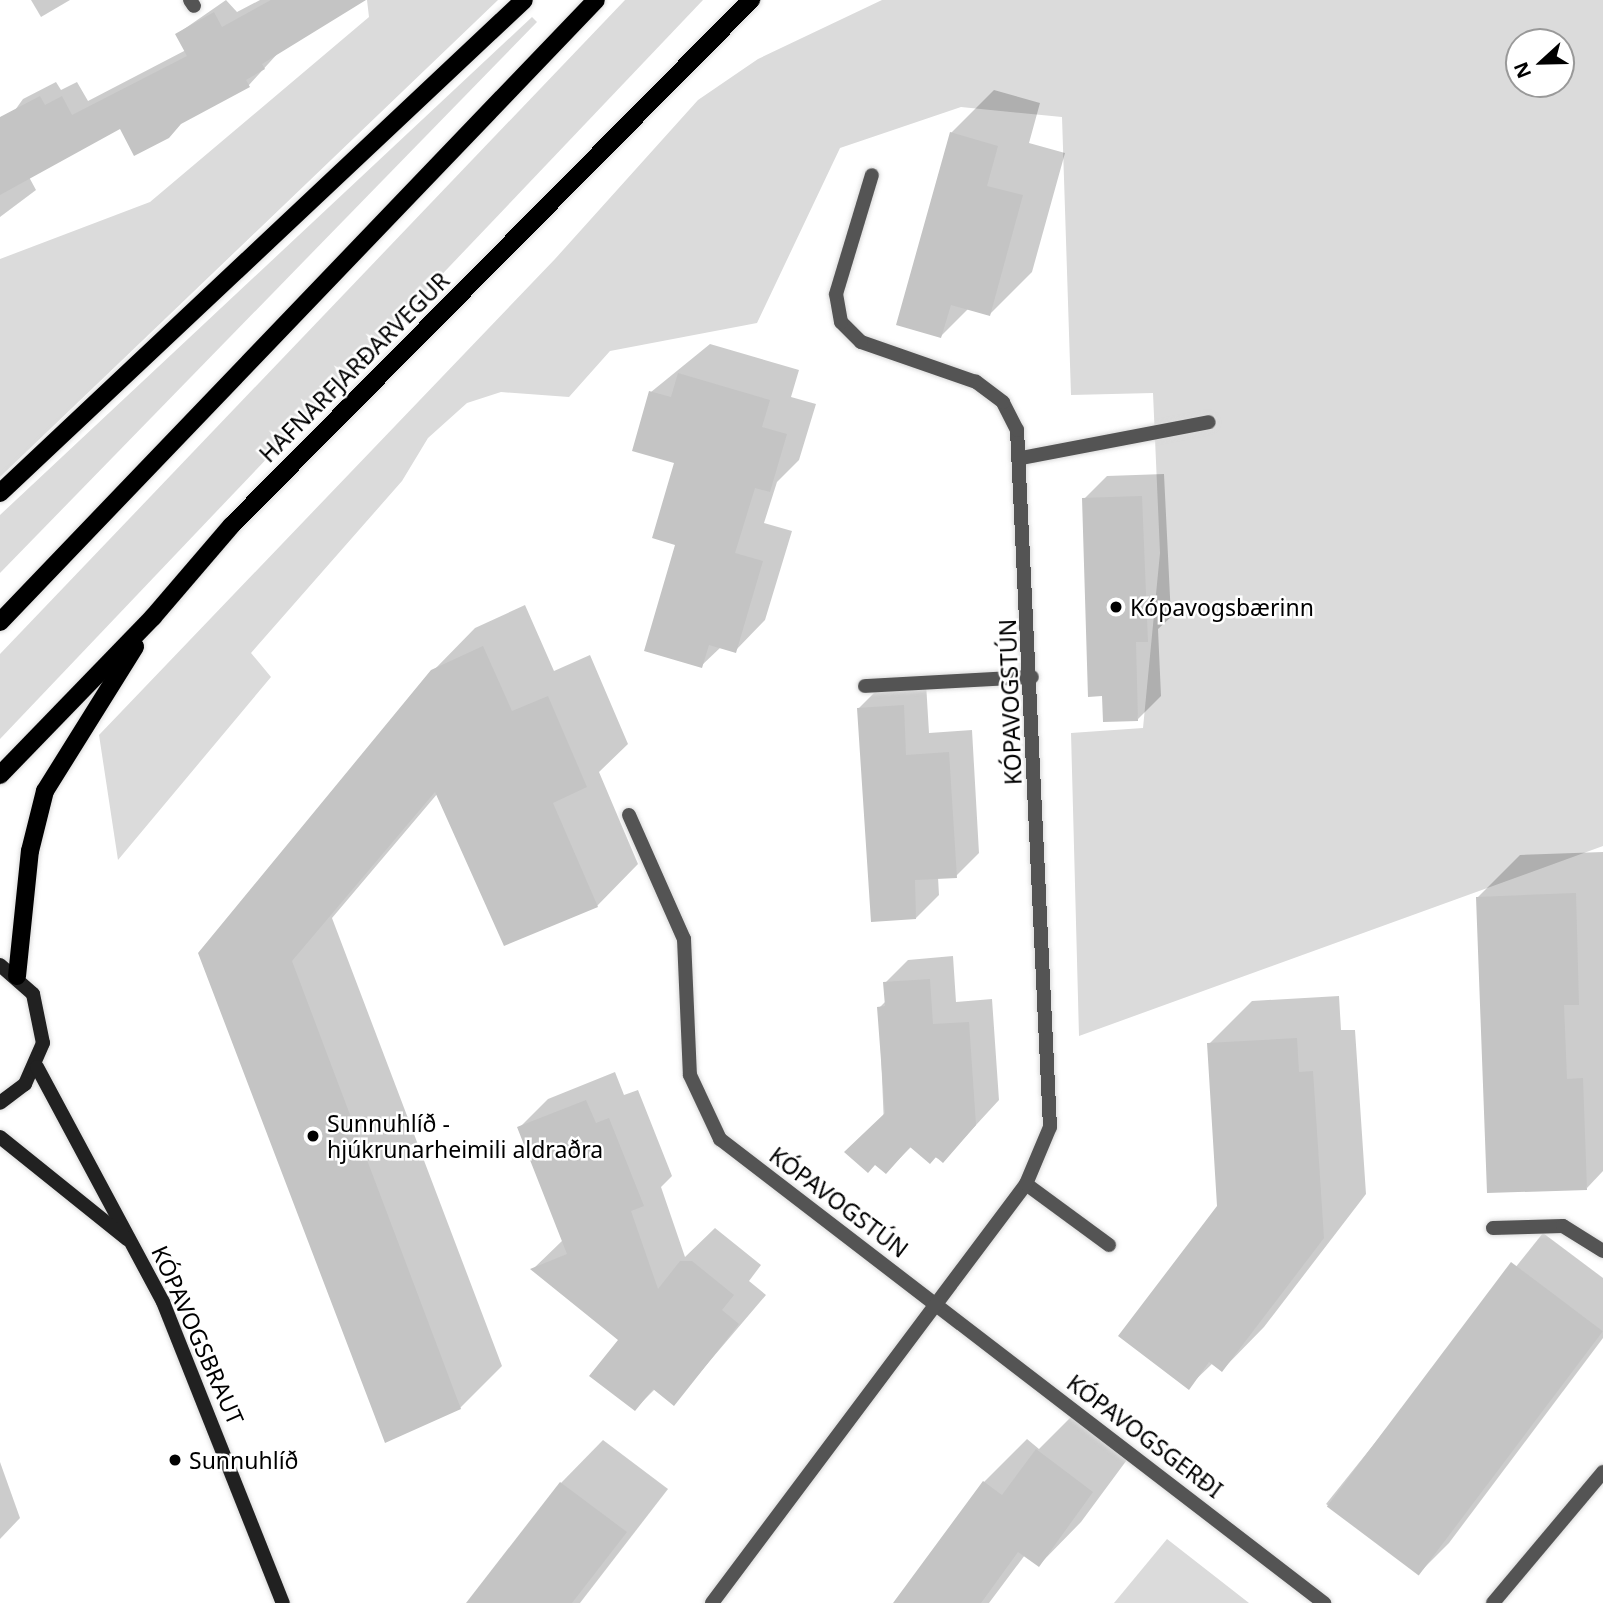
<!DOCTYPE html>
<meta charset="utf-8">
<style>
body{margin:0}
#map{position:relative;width:1603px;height:1603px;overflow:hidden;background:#fff;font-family:"Noto Sans",sans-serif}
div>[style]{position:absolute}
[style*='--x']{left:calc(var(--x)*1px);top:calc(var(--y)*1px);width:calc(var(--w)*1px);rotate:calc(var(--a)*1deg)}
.green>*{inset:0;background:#dbdbdb}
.shadow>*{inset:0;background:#0003}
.building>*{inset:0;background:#c4c4c4;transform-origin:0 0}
.roads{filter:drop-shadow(0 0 2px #dbdbdb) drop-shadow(0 0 2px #dbdbdb)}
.lane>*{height:14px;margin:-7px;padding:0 7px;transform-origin:7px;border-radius:7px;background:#545454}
.street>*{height:14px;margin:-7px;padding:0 7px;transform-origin:7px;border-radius:7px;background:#545454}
.secondary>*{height:14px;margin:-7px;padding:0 7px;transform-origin:7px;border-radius:7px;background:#212121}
.primary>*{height:18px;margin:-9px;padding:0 9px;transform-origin:9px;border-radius:9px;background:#000}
.dots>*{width:19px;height:19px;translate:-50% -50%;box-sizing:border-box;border:4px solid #fff;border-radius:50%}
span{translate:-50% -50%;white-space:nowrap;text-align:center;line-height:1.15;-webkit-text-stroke:5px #fff;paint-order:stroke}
.street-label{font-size:23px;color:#000}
.poi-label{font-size:23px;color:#000}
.left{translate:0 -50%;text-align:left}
.north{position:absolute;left:1505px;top:28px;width:70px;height:70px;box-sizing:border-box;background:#fff;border:2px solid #999;border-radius:50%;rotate:248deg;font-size:19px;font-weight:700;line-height:28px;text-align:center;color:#000}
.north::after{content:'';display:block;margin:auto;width:24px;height:32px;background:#000;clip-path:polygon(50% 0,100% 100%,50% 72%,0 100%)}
</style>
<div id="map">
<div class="green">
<div style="clip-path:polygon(367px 0,498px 0,0 477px,0 259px,150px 202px,369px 17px)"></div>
<div style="clip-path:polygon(625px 0,703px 0,0 739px,0 654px)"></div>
<div style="clip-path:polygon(evenodd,882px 0,1603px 0,1603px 846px,1079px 1036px,1071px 733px,1143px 728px,1160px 553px,1153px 393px,1071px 395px,1062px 117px,961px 107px,840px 148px,757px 323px,610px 351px,569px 397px,501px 392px,467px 403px,428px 438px,402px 481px,251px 653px,271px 677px,118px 860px,99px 735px,555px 259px,698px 100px,758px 59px,882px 0,1519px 42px,1561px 42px,1561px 84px,1519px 84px,1519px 42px)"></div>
<div style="clip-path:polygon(532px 17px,537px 22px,0 573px,0 515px)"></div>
<div style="clip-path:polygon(1167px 1539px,1249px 1603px,1114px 1603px)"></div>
</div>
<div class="shadow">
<div style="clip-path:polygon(31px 0,70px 0,41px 17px)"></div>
<div style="clip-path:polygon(226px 0,237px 12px,260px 0,355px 0,279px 52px,249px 85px,121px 127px,29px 177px,36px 190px,0 217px,0 131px,23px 99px,56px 82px,61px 90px,77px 82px,88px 101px,186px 50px,177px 34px)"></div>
<div style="clip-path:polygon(994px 90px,1040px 103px,1029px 143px,1065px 153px,1032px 272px,990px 314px,969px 308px,941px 336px,951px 133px)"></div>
<div style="clip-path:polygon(710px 344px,799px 370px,791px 397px,816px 404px,799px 460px,777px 482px,764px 523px,792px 531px,765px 620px,735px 651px,721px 647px,701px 666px,678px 544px,676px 462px,651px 392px)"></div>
<div style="clip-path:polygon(1164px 474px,1171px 617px,1158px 629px,1161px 696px,1138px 719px,1084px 499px,1107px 476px)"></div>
<div style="clip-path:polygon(525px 605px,554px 671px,590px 655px,628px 744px,599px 772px,638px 864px,597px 906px,438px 793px,332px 918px,502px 1366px,460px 1408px,200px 954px,433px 671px,475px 628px)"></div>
<div style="clip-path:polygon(926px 683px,929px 733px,972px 730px,979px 853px,956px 876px,938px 877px,939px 895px,916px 918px,859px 708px,882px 685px)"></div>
<div style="clip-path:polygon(1603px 852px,1603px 1171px,1587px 1188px,1478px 897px,1520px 855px)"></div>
<div style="clip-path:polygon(953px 956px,956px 1002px,992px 999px,999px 1100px,943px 1161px,912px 1146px,886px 1172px,879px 1008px,886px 1001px,885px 983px,908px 960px)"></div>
<div style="clip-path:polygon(1339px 996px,1341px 1030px,1355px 1030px,1366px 1194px,1264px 1327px,1222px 1370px,1213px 1363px,1188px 1387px,1219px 1207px,1209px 1044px,1252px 1001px)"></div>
<div style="clip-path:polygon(615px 1072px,624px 1095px,638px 1090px,672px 1176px,661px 1187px,685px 1257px,715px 1228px,761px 1265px,749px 1281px,766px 1295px,674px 1403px,655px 1389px,635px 1409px,620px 1340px,533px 1269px,563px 1240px,519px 1128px,548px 1099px)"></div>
<div style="clip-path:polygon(1543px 1233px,1603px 1278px,1603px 1338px,1449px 1543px,1419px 1573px,1326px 1504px)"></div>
<div style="clip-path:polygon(1080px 1408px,1135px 1449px,1081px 1522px,1039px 1565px,1025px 1555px,989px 1603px,894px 1603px,984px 1482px,1027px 1439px,1039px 1449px)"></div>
<div style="clip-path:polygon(603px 1440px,668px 1489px,580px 1603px,468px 1603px,561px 1483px)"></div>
<div style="clip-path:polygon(0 1462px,20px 1518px,0 1539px)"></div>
</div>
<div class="building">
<div style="clip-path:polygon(271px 0,366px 0,262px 64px,265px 69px,246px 80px,250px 87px,181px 124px,169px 138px,134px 156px,120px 129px,0 195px,0 117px,40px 96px,45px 105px,62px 96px,72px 115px,187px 56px,175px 34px,214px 12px,222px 27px)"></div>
<div style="clip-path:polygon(950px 132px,998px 146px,987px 186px,1023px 195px,990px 316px,951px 305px,941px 338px,896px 325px)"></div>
<div style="clip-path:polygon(678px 373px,770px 400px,762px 427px,787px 434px,770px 492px,755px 488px,735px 553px,763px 561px,736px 653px,709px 645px,702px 668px,644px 651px,675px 545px,652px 538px,674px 463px,632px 451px,649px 391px,671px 397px)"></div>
<div style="clip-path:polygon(1142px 496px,1148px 642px,1136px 642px,1138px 721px,1103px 722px,1102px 696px,1088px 697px,1082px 498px)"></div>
<div style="clip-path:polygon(483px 646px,512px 711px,548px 696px,587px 787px,553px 803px,598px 907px,504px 946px,435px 792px,292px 961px,461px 1409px,385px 1443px,198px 953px,431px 670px)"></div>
<div style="clip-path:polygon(904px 705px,906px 755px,949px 752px,957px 878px,915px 880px,916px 919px,871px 922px,857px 708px)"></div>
<div style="clip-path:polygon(1576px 893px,1579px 1005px,1564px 1005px,1567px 1079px,1583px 1078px,1587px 1190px,1487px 1193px,1476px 897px)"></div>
<div style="clip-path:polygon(930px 979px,933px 1024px,969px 1022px,976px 1125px,943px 1163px,936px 1157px,930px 1164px,910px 1147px,886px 1174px,875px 1165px,868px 1173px,844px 1152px,885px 1113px,877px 1007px,885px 1006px,883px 982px)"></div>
<div style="clip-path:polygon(1297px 1038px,1299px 1072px,1313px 1071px,1324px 1238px,1222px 1372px,1209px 1362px,1189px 1390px,1118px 1336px,1217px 1206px,1207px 1043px)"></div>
<div style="clip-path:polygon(586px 1100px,596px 1123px,609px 1118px,644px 1206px,631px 1211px,658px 1289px,680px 1261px,692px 1261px,734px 1295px,722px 1310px,739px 1324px,674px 1406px,653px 1389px,635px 1411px,589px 1376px,618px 1340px,530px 1269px,567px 1254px,517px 1127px)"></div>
<div style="left:1511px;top:1262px;width:115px;height:306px;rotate:37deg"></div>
<div style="clip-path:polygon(1036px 1449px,1093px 1492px,1039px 1567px,1018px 1552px,981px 1603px,893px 1603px,983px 1481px,1002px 1495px)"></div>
<div style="clip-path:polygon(560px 1482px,627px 1532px,572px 1603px,466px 1603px)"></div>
</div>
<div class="roads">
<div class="lane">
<div style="--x:190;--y:0;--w:7;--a:56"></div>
<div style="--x:1021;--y:458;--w:191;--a:-10.8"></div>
<div style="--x:865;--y:686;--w:167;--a:-3.1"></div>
<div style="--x:1026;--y:1184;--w:103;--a:36.3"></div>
<div style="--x:1493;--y:1228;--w:70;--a:-1.6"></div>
<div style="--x:1563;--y:1226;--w:47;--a:32"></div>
</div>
<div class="street">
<div style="--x:629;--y:815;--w:136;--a:66.1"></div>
<div style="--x:684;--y:939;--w:136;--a:87.5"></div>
<div style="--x:690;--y:1075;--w:71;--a:64.9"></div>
<div style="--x:720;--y:1139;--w:762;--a:37.53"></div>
<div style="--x:712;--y:1603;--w:524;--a:-53.15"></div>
<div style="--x:1026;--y:1184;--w:62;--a:-67.2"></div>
<div style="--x:1050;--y:1127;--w:698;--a:-92.71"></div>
<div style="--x:1017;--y:430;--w:31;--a:-117"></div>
<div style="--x:1003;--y:402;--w:34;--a:-143"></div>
<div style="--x:976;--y:382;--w:122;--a:-160.8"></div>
<div style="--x:861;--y:342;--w:28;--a:-135"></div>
<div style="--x:841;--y:322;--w:28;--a:-100"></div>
<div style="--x:836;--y:294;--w:124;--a:-73.2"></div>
<div style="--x:1493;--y:1603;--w:171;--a:-50"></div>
</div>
<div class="secondary">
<div style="--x:0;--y:965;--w:44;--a:41.3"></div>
<div style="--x:33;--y:994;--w:50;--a:78.5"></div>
<div style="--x:43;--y:1043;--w:45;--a:113.7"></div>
<div style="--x:25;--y:1084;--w:31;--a:143"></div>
<div style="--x:37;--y:1067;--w:267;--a:61.8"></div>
<div style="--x:163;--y:1302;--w:324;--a:68.3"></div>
<div style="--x:0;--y:1137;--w:163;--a:38.8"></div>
</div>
<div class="primary">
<div style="--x:0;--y:493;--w:719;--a:-43.25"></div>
<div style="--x:0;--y:622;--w:861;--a:-46.22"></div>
<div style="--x:0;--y:775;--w:220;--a:-45.9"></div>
<div style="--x:153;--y:617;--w:120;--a:-49.4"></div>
<div style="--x:231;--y:526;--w:740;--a:-45.33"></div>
<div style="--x:17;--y:976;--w:126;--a:-84.1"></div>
<div style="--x:30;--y:851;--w:62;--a:-76"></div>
<div style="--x:45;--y:791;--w:170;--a:-58"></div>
</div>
</div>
<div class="dots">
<div style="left:1116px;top:607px;background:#000"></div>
<div style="left:313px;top:1136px;background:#000"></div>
<div style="left:175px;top:1460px;background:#000"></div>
</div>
<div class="street-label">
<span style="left:354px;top:367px;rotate:-45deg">HAFNARFJARÐARVEGUR</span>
<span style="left:1010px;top:702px;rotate:-92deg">KÓPAVOGSTÚN</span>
<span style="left:839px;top:1202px;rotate:37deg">KÓPAVOGSTÚN</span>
<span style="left:198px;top:1335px;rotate:66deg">KÓPAVOGSBRAUT</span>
<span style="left:1145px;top:1436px;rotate:37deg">KÓPAVOGSGERÐI</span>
</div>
<div class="poi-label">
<span class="left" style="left:1130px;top:607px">Kópavogsbærinn</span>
<span class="left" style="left:327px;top:1136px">Sunnuhlíð -<br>hjúkrunarheimili aldraðra</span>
<span class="left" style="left:189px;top:1460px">Sunnuhlíð</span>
</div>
<div class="north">N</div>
</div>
